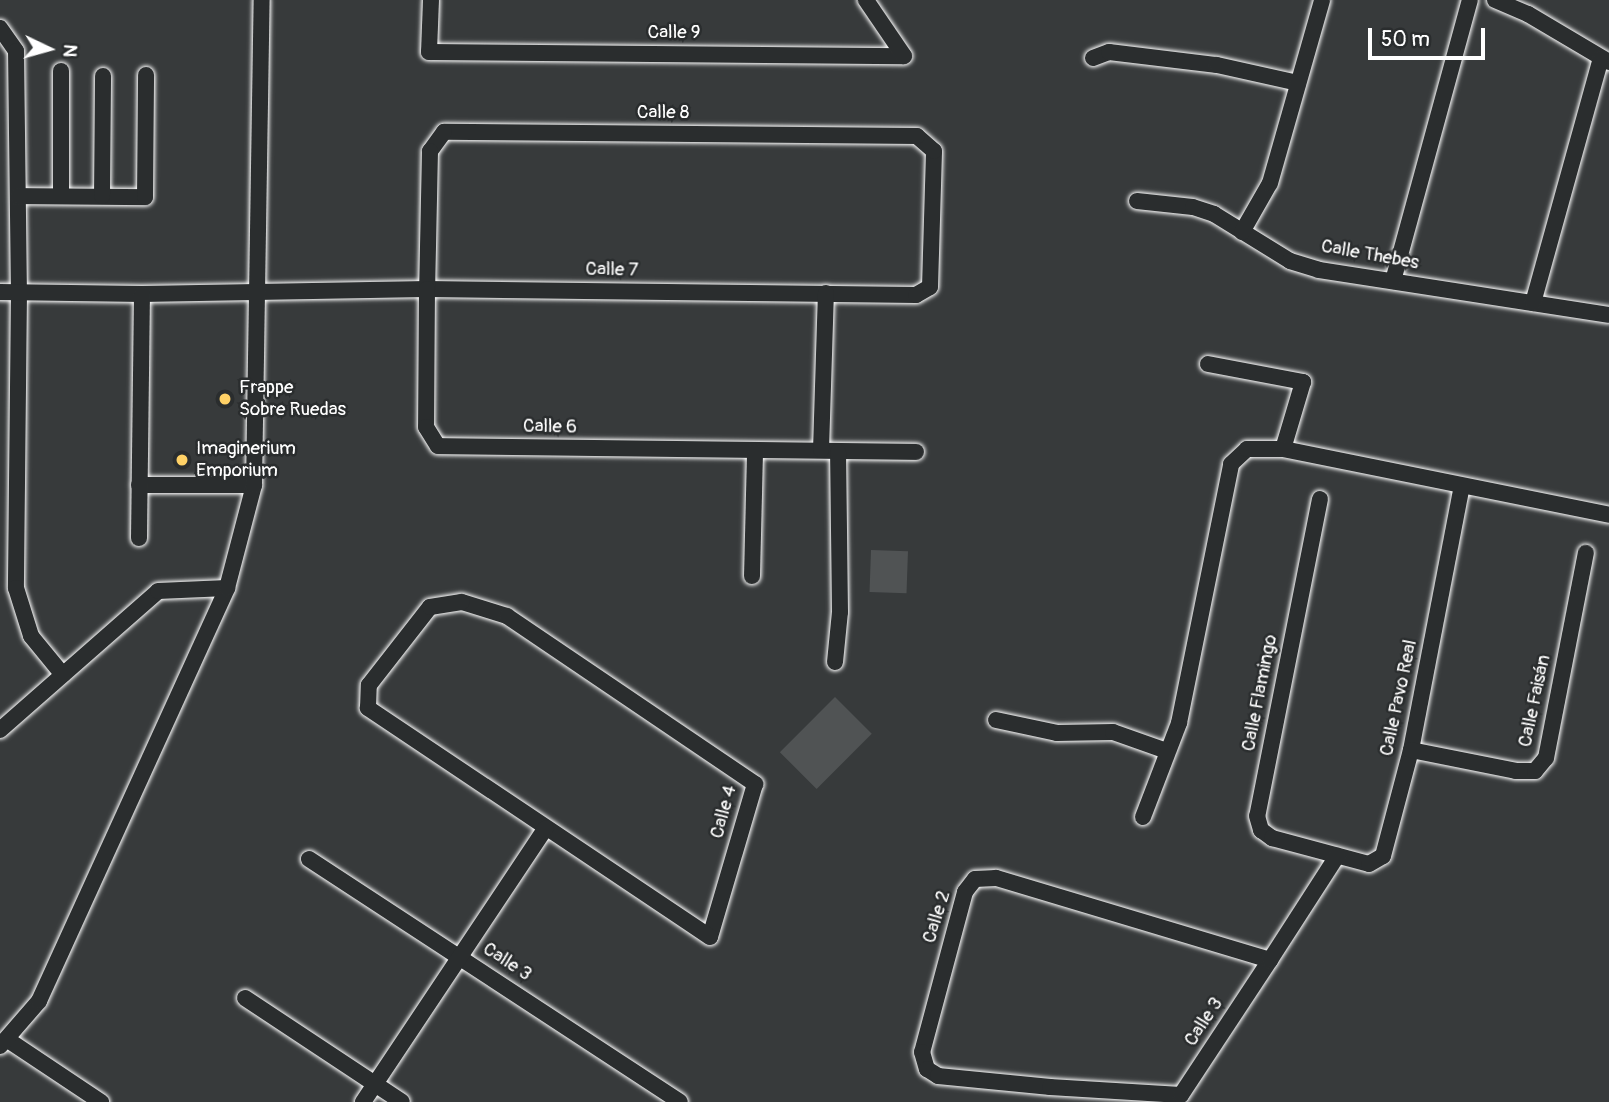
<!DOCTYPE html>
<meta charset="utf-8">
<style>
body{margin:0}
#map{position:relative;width:1609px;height:1102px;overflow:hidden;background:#373a3b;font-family:Pangolin,sans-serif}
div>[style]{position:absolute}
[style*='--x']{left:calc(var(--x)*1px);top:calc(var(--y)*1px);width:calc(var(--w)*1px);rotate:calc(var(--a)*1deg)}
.green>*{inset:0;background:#505354;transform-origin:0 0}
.roads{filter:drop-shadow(0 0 2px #fff) drop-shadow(0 0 2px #fff)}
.minor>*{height:16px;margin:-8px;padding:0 8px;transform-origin:8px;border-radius:8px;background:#2a2d2e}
.dots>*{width:19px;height:19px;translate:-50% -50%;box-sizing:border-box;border:4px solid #2a2d2e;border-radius:50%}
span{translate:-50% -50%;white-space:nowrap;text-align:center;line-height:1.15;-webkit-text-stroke:5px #2a2d2e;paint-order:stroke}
.street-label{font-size:19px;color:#fff}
.poi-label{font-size:19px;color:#fff}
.left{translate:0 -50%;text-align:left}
.north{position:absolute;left:14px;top:14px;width:70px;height:70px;-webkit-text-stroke:5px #2a2d2e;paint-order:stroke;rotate:95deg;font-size:19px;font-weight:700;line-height:28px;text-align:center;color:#fff}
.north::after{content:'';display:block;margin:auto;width:24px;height:32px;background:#fff;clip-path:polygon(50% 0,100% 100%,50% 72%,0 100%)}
.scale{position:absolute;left:1368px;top:28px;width:117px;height:32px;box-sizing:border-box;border:4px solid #fff;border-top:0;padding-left:9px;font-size:21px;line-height:24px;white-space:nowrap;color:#fff;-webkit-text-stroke:5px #2a2d2e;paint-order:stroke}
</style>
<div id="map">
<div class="green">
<div style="left:871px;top:550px;width:37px;height:42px;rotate:2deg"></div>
<div style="left:835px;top:697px;width:52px;height:78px;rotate:45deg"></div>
</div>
<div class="roads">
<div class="minor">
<div style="--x:431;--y:0;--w:52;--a:92.2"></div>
<div style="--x:429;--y:52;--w:475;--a:0.5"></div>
<div style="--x:904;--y:56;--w:68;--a:-124.2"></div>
<div style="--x:1495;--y:0;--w:36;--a:23"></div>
<div style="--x:1528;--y:14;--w:94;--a:30.7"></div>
<div style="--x:0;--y:28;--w:28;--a:55"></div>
<div style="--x:16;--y:51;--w:241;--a:89.3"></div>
<div style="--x:19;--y:292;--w:296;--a:90.6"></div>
<div style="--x:16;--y:588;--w:50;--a:72.6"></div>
<div style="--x:31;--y:636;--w:50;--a:50.6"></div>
<div style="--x:1093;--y:58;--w:17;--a:-21"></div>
<div style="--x:1109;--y:52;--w:109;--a:6.9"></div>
<div style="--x:1217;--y:65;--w:83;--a:12.5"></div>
<div style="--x:61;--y:71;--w:125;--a:90"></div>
<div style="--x:18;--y:196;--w:127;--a:0.5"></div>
<div style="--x:145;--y:197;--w:122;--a:-89.5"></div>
<div style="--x:102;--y:196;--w:120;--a:-89.5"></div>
<div style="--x:1137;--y:201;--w:56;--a:6.1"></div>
<div style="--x:1193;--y:207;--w:22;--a:18"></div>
<div style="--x:1214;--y:214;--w:89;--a:31.7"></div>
<div style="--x:1290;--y:261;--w:30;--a:17"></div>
<div style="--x:1319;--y:270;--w:293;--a:8.8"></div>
<div style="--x:1242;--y:232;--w:56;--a:-60.3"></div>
<div style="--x:1270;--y:183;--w:190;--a:-74.1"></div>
<div style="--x:1393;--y:281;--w:291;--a:-74.7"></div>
<div style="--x:0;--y:292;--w:142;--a:0.8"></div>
<div style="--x:142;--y:294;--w:285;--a:-1"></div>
<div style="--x:427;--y:289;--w:489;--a:0.7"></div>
<div style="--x:916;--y:295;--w:16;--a:-30"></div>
<div style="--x:930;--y:287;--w:136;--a:-88.3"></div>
<div style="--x:934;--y:151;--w:23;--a:-139"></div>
<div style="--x:917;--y:136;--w:473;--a:-179.5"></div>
<div style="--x:444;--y:132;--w:24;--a:126"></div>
<div style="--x:430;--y:151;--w:138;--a:91.2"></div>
<div style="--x:427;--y:289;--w:138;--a:90.4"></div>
<div style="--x:426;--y:427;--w:22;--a:58"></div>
<div style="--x:438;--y:446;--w:478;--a:0.7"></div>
<div style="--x:1533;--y:303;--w:254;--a:-74.5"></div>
<div style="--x:1208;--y:364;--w:97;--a:10.7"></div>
<div style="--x:1303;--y:382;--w:70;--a:106.6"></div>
<div style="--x:821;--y:450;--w:157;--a:-88.2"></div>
<div style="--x:139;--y:485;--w:115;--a:0"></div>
<div style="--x:1320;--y:499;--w:323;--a:101.2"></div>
<div style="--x:1257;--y:816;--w:15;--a:74"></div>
<div style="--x:1261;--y:830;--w:14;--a:36"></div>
<div style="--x:1272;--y:838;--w:100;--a:15"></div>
<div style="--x:1369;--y:864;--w:16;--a:-30"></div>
<div style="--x:1383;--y:856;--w:110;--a:-75.2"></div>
<div style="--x:1411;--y:750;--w:269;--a:-79.1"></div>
<div style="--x:139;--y:538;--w:244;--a:-89.3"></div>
<div style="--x:752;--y:576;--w:124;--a:-88.6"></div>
<div style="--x:462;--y:602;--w:47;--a:17.3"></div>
<div style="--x:507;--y:616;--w:300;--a:34.1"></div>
<div style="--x:755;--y:784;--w:159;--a:106.4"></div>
<div style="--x:710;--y:937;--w:412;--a:-146.2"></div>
<div style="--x:368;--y:708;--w:23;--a:-88"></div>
<div style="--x:369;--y:685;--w:99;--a:-52"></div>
<div style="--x:430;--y:607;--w:32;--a:-9"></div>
<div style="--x:835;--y:662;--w:50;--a:-84.3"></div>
<div style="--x:840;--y:612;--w:160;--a:-90.7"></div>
<div style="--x:996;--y:720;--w:62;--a:12"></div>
<div style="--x:1057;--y:733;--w:56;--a:-1"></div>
<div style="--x:1113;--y:732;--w:57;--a:19.4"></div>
<div style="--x:0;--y:730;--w:210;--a:-41.3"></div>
<div style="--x:158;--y:591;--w:69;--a:-2.5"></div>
<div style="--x:1411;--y:750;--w:107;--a:11.3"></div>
<div style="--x:1516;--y:771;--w:19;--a:0"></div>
<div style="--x:1535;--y:771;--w:17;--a:-50"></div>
<div style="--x:1546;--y:758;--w:209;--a:-79"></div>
<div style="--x:1143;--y:817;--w:101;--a:-69"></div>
<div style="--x:1179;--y:723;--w:264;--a:-78.6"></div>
<div style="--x:1231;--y:464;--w:22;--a:-43"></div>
<div style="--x:1247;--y:449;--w:36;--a:0"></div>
<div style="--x:1283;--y:449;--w:333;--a:11.4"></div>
<div style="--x:309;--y:859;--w:443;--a:33.2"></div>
<div style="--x:1270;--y:960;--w:286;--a:-163.3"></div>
<div style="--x:996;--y:878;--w:21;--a:177"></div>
<div style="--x:975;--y:879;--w:16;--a:128"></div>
<div style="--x:965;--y:892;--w:166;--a:105"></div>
<div style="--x:922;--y:1052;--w:18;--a:74"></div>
<div style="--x:927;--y:1069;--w:13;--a:32"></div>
<div style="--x:938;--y:1076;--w:113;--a:5.6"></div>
<div style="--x:1050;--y:1087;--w:131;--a:3.5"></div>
<div style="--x:1181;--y:1095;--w:162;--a:-56.6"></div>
<div style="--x:1270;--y:960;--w:124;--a:-57.2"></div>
<div style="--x:245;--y:998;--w:188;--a:33.5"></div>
<div style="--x:8;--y:1040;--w:112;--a:33.7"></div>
<div style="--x:0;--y:1046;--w:60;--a:-49.1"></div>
<div style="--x:39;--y:1001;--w:454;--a:-65.5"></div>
<div style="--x:227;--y:588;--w:106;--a:-75.3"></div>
<div style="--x:254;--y:485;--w:485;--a:-89.1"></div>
<div style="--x:363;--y:1102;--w:329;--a:-56.3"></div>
</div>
</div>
<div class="dots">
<div style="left:225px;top:399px;background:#ffd166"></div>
<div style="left:182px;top:460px;background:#ffd166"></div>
</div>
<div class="street-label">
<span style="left:674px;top:33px">Calle 9</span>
<span style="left:663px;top:113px">Calle 8</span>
<span style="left:1370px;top:255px;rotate:10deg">Calle Thebes</span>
<span style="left:612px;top:270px;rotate:1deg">Calle 7</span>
<span style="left:550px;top:427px;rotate:1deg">Calle 6</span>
<span style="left:1260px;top:693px;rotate:-79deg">Calle Flamingo</span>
<span style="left:1399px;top:698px;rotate:-78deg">Calle Pavo Real</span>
<span style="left:1535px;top:701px;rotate:-78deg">Calle Faisán</span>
<span style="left:724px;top:812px;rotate:-75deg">Calle 4</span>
<span style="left:937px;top:917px;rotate:-73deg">Calle 2</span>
<span style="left:507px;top:962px;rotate:33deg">Calle 3</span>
<span style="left:1204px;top:1022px;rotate:-57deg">Calle 3</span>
</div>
<div class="poi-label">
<span class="left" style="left:239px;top:399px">Frappe<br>Sobre Ruedas</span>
<span class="left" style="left:196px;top:460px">Imaginerium<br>Emporium</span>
</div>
<div class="north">N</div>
<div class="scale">50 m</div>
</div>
